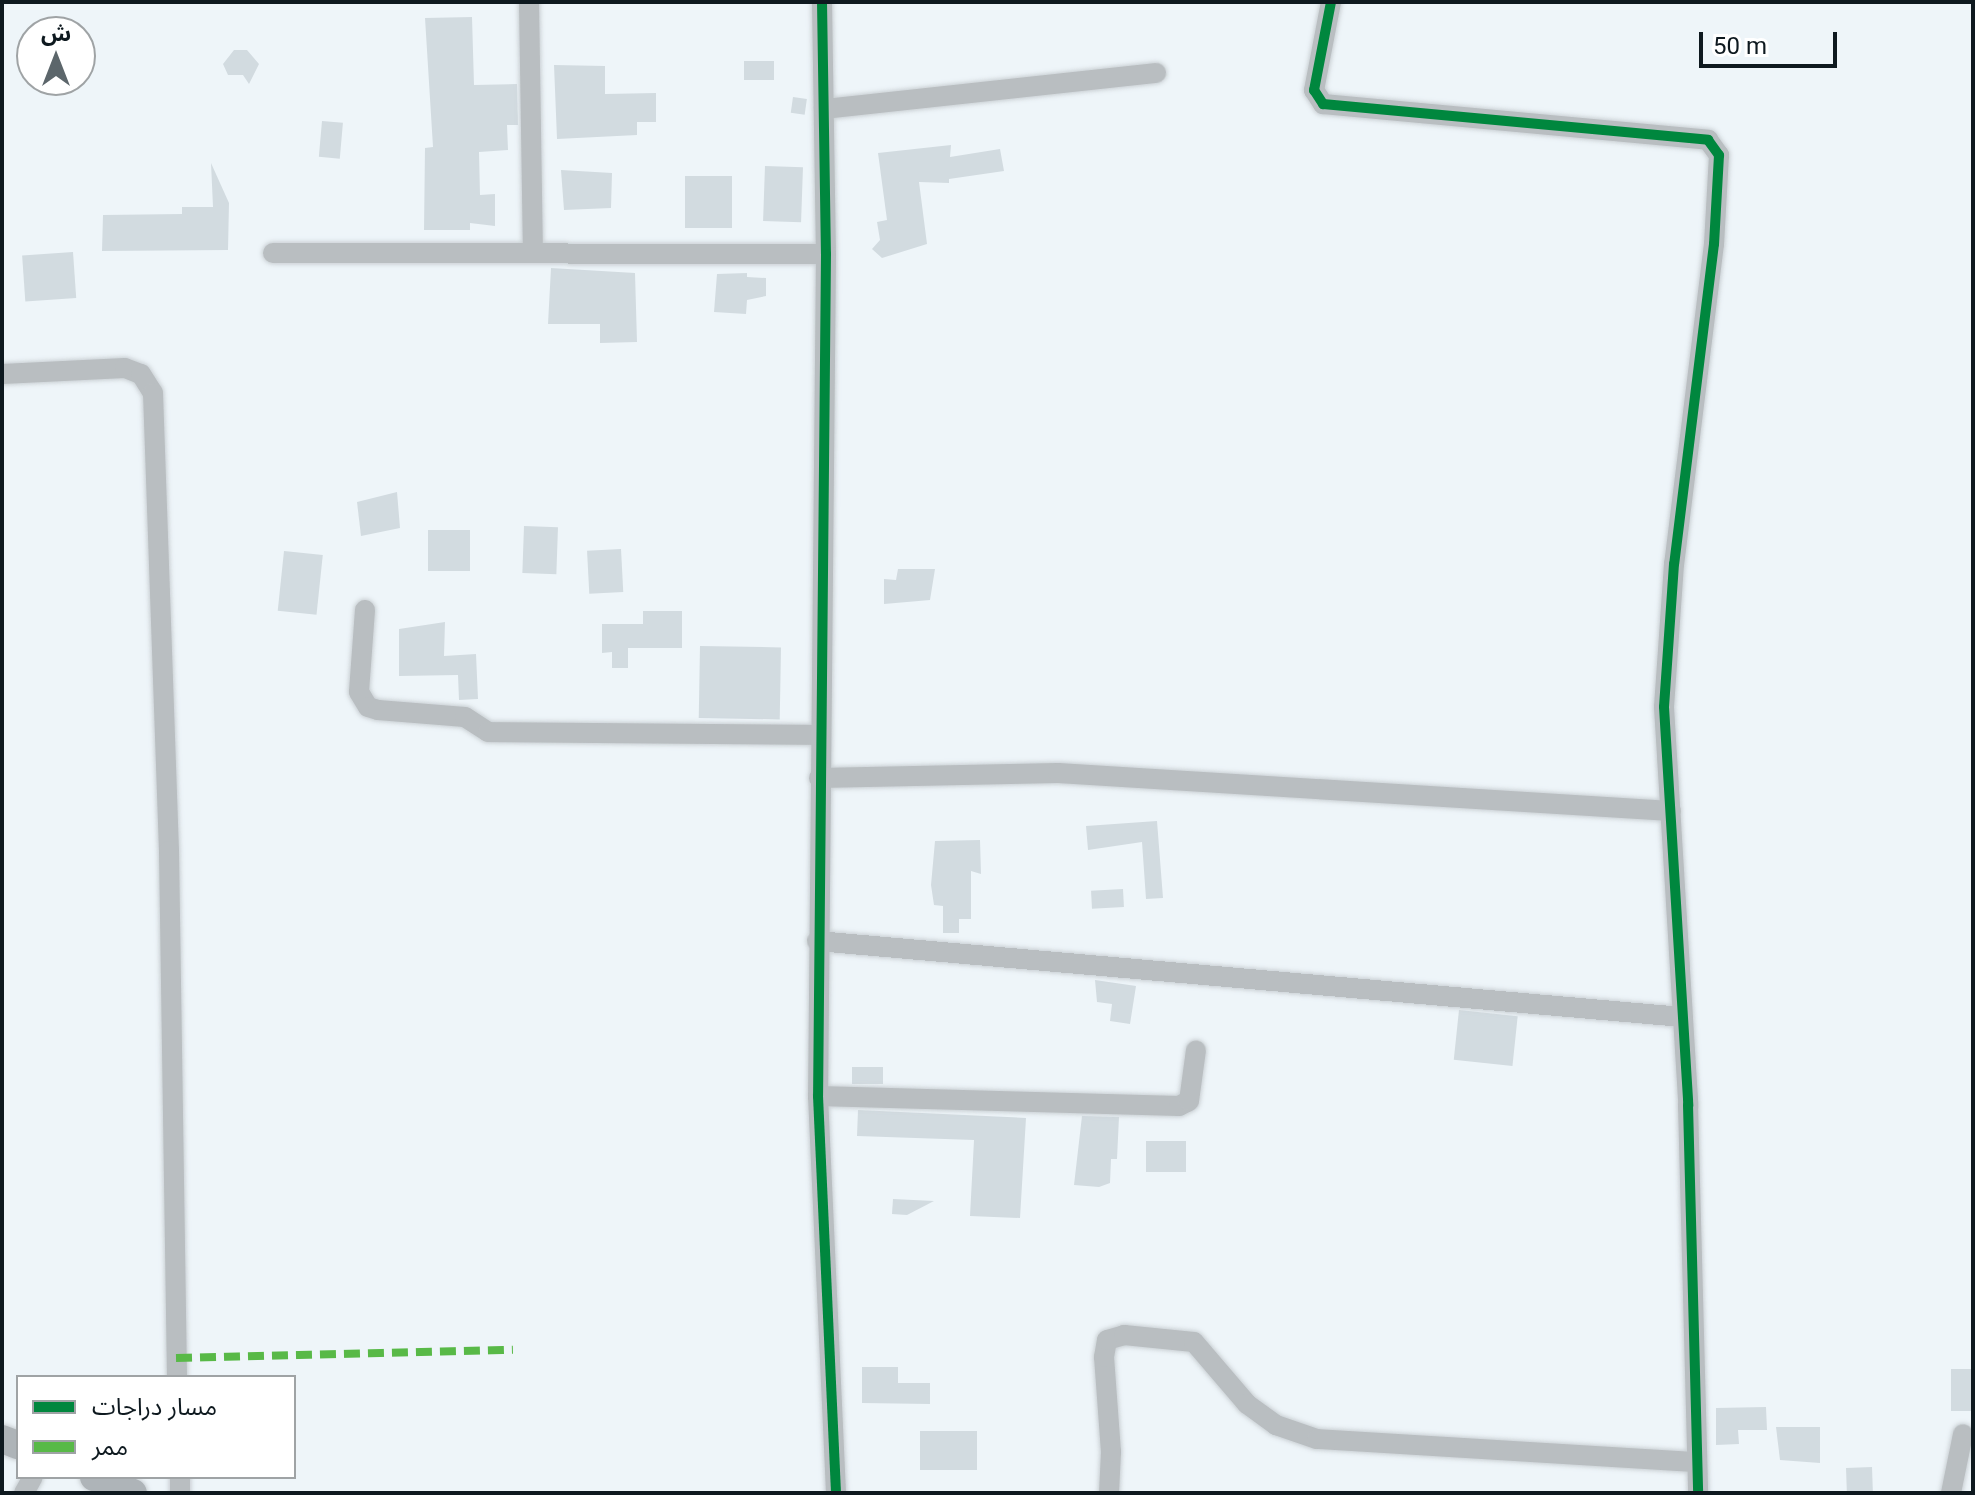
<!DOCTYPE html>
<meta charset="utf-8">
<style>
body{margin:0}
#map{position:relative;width:1975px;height:1495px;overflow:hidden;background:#eef5f9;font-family:Roboto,"Noto Sans Arabic",sans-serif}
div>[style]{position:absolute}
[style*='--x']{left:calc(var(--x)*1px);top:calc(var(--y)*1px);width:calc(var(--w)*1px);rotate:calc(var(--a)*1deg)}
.building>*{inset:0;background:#d2dbe0;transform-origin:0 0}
.roads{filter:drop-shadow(0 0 2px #cbd1d5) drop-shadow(0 0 2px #cbd1d5)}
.street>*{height:20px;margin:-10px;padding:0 10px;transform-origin:10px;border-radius:10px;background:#b9bec1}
.secondary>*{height:28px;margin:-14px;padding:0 14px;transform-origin:14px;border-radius:14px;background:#aeb4b8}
.quiet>*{height:8px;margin-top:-4px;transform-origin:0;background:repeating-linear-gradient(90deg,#58b947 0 16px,transparent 0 24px)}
.cycleway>*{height:10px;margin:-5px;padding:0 5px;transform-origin:5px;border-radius:5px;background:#00873e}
span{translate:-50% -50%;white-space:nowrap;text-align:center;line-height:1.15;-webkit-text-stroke:6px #fff;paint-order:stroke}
.frame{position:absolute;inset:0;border:4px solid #0e191f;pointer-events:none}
.legend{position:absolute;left:16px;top:1375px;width:280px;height:104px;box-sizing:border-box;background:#fff;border:2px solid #9fa3a5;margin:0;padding:10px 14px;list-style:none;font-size:24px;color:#0e191f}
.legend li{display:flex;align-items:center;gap:16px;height:40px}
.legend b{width:40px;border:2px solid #9fa3a5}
.north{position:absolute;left:16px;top:16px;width:80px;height:80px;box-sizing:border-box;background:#fff;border:2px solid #9fa3a5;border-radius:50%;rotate:0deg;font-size:22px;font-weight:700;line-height:32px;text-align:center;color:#0e191f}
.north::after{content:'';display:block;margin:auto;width:28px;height:36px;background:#5c666b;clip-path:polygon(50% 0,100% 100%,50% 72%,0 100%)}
.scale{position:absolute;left:1699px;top:32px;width:138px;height:36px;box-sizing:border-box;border:4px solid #0e191f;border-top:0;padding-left:10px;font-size:24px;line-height:28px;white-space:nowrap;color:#0e191f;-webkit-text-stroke:6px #fff;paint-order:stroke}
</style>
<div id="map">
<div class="building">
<div style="clip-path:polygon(472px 17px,474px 85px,517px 84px,518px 125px,507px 125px,508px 150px,479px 152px,480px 195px,495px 194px,495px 226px,470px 223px,470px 230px,424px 230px,425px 148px,433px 147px,425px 18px)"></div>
<div style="clip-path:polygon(234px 50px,247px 50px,259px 64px,249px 84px,243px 75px,228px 75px,223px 64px)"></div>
<div style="left:774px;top:61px;width:19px;height:30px;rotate:90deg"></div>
<div style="clip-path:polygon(554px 65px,605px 66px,605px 94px,656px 93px,656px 122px,637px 122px,637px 135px,557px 139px)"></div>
<div style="left:793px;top:97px;width:14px;height:16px;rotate:8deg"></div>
<div style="left:322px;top:121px;width:21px;height:36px;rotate:5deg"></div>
<div style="clip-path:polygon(951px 145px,950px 157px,1000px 149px,1004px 171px,949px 179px,949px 183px,919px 182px,927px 244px,882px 258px,872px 249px,880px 240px,877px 222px,887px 220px,878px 153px)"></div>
<div style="clip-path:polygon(211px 163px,229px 203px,228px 250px,102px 251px,103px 215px,182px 214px,182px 207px,213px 207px)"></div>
<div style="left:765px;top:166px;width:38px;height:55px;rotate:2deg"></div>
<div style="clip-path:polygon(561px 170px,612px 173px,611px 208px,564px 210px)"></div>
<div style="left:732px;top:176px;width:52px;height:47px;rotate:90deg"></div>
<div style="left:73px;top:252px;width:46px;height:51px;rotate:86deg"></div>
<div style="clip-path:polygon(551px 268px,635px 273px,637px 342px,600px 343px,600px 324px,548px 324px)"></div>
<div style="clip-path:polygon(747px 273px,747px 277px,766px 278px,766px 296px,747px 300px,746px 314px,714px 312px,717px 274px)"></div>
<div style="clip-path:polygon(397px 492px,400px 528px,361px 536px,357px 502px)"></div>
<div style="left:524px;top:526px;width:34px;height:47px;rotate:2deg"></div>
<div style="left:428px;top:530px;width:42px;height:41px"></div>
<div style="left:621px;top:549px;width:43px;height:34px;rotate:87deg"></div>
<div style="left:284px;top:551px;width:39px;height:60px;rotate:6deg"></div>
<div style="clip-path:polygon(898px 569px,935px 569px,930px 600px,884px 604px,884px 579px,896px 580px)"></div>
<div style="clip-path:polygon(643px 611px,682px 611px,682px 648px,628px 648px,628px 668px,612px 668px,612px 652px,602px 653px,602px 624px,643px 624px)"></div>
<div style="clip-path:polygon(445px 622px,444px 656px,476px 654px,478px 699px,459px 700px,458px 675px,399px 676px,399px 629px)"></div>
<div style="left:700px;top:646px;width:81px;height:72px;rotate:1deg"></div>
<div style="clip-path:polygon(1157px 821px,1163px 898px,1146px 899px,1142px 842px,1088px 850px,1086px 826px)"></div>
<div style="clip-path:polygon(980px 840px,981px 874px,971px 871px,971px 919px,959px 919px,959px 933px,943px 933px,943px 906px,934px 905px,931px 885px,935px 841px)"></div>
<div style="left:1123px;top:889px;width:18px;height:32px;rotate:87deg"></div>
<div style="clip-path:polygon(1095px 980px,1136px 986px,1130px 1024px,1110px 1021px,1112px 1004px,1097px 1002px)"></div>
<div style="left:1459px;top:1010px;width:59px;height:50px;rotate:6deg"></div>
<div style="left:852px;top:1067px;width:31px;height:17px"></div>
<div style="clip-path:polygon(858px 1110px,1026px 1118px,1020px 1218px,970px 1216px,974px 1140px,857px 1136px)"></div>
<div style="clip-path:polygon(1082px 1116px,1119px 1117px,1117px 1159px,1111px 1159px,1110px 1183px,1099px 1187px,1074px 1185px)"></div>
<div style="left:1146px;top:1141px;width:40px;height:31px"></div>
<div style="clip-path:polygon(893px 1199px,934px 1201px,907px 1215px,892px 1214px)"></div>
<div style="clip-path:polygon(862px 1367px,898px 1367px,898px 1383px,930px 1383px,930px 1404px,862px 1403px)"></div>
<div style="left:1951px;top:1369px;width:22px;height:42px"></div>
<div style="clip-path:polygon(1766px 1407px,1767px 1430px,1738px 1430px,1739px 1444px,1716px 1445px,1716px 1408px)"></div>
<div style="clip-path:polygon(1776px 1427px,1820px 1427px,1820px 1463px,1780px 1460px)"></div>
<div style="left:920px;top:1431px;width:57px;height:39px"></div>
<div style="left:1872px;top:1467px;width:25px;height:26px;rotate:88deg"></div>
</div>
<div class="roads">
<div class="street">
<div style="--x:529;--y:2;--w:251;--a:89.1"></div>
<div style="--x:822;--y:2;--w:252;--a:89.1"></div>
<div style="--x:826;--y:254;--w:842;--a:90.54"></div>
<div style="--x:818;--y:1096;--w:397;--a:87.4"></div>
<div style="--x:1331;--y:2;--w:90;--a:100.9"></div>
<div style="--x:1314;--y:90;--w:17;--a:57"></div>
<div style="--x:1323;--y:104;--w:387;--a:5.3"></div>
<div style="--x:1708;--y:140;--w:19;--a:54"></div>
<div style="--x:1719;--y:155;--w:89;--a:93.2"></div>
<div style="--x:1714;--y:244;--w:322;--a:97.1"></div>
<div style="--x:1674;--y:564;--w:143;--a:94"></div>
<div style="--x:1664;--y:707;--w:399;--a:86.5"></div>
<div style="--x:1688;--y:1105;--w:388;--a:88.5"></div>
<div style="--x:824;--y:109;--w:334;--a:-6.2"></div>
<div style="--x:273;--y:253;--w:553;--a:0.1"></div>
<div style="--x:2;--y:374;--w:123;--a:-2.8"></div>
<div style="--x:125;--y:368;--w:17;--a:21"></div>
<div style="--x:141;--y:374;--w:22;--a:58"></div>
<div style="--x:153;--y:393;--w:458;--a:88"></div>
<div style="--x:169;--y:851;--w:526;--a:89.13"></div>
<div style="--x:365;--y:610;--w:82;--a:94.2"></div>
<div style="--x:359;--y:692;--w:17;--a:59"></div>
<div style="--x:368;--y:707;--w:10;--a:17"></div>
<div style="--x:378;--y:710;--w:87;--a:4.6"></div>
<div style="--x:465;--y:717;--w:27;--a:33"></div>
<div style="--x:488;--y:732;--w:331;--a:0.5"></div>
<div style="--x:819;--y:778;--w:239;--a:-1.2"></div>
<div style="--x:1058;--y:773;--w:614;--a:3.55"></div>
<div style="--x:817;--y:941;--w:869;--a:5.02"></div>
<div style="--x:818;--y:1096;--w:361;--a:1.6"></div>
<div style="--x:1179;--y:1106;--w:11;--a:-27"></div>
<div style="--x:1189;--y:1101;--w:51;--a:-82.2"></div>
<div style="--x:180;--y:1477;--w:16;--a:90"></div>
<div style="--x:24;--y:1493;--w:18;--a:-61"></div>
<div style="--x:1109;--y:1493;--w:41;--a:-87.2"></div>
<div style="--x:1111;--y:1452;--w:95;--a:-94.2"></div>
<div style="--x:1104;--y:1357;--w:17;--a:-80"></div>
<div style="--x:1107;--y:1340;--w:18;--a:-16"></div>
<div style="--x:1124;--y:1335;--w:70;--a:5.7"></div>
<div style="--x:1194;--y:1342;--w:82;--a:49.5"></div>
<div style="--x:1247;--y:1404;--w:36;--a:36"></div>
<div style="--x:1276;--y:1425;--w:43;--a:18.9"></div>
<div style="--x:1317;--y:1439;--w:380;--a:3.5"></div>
<div style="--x:1951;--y:1493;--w:60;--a:-78.5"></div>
</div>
<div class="secondary">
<div style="--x:2;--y:1439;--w:17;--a:21"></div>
<div style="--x:94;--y:1477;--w:42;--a:22.3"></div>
</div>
</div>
<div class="quiet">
<div style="--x:176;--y:1358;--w:337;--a:-1.4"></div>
</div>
<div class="cycleway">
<div style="--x:822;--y:2;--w:252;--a:89.1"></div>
<div style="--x:826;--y:254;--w:842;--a:90.54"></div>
<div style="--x:818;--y:1096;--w:397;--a:87.4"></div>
<div style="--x:1331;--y:2;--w:90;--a:100.9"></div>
<div style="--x:1314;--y:90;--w:17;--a:57"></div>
<div style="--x:1323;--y:104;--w:387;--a:5.3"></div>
<div style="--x:1708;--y:140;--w:19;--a:54"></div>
<div style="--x:1719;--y:155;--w:89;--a:93.2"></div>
<div style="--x:1714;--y:244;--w:322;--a:97.1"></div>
<div style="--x:1674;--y:564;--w:143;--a:94"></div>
<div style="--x:1664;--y:707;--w:399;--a:86.5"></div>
<div style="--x:1688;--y:1105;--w:388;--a:88.5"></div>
</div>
<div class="frame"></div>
<ul class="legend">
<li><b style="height:10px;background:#00873e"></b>مسار دراجات</li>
<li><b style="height:10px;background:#58b947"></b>ممر</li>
</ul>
<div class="north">ش</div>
<div class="scale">50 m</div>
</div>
